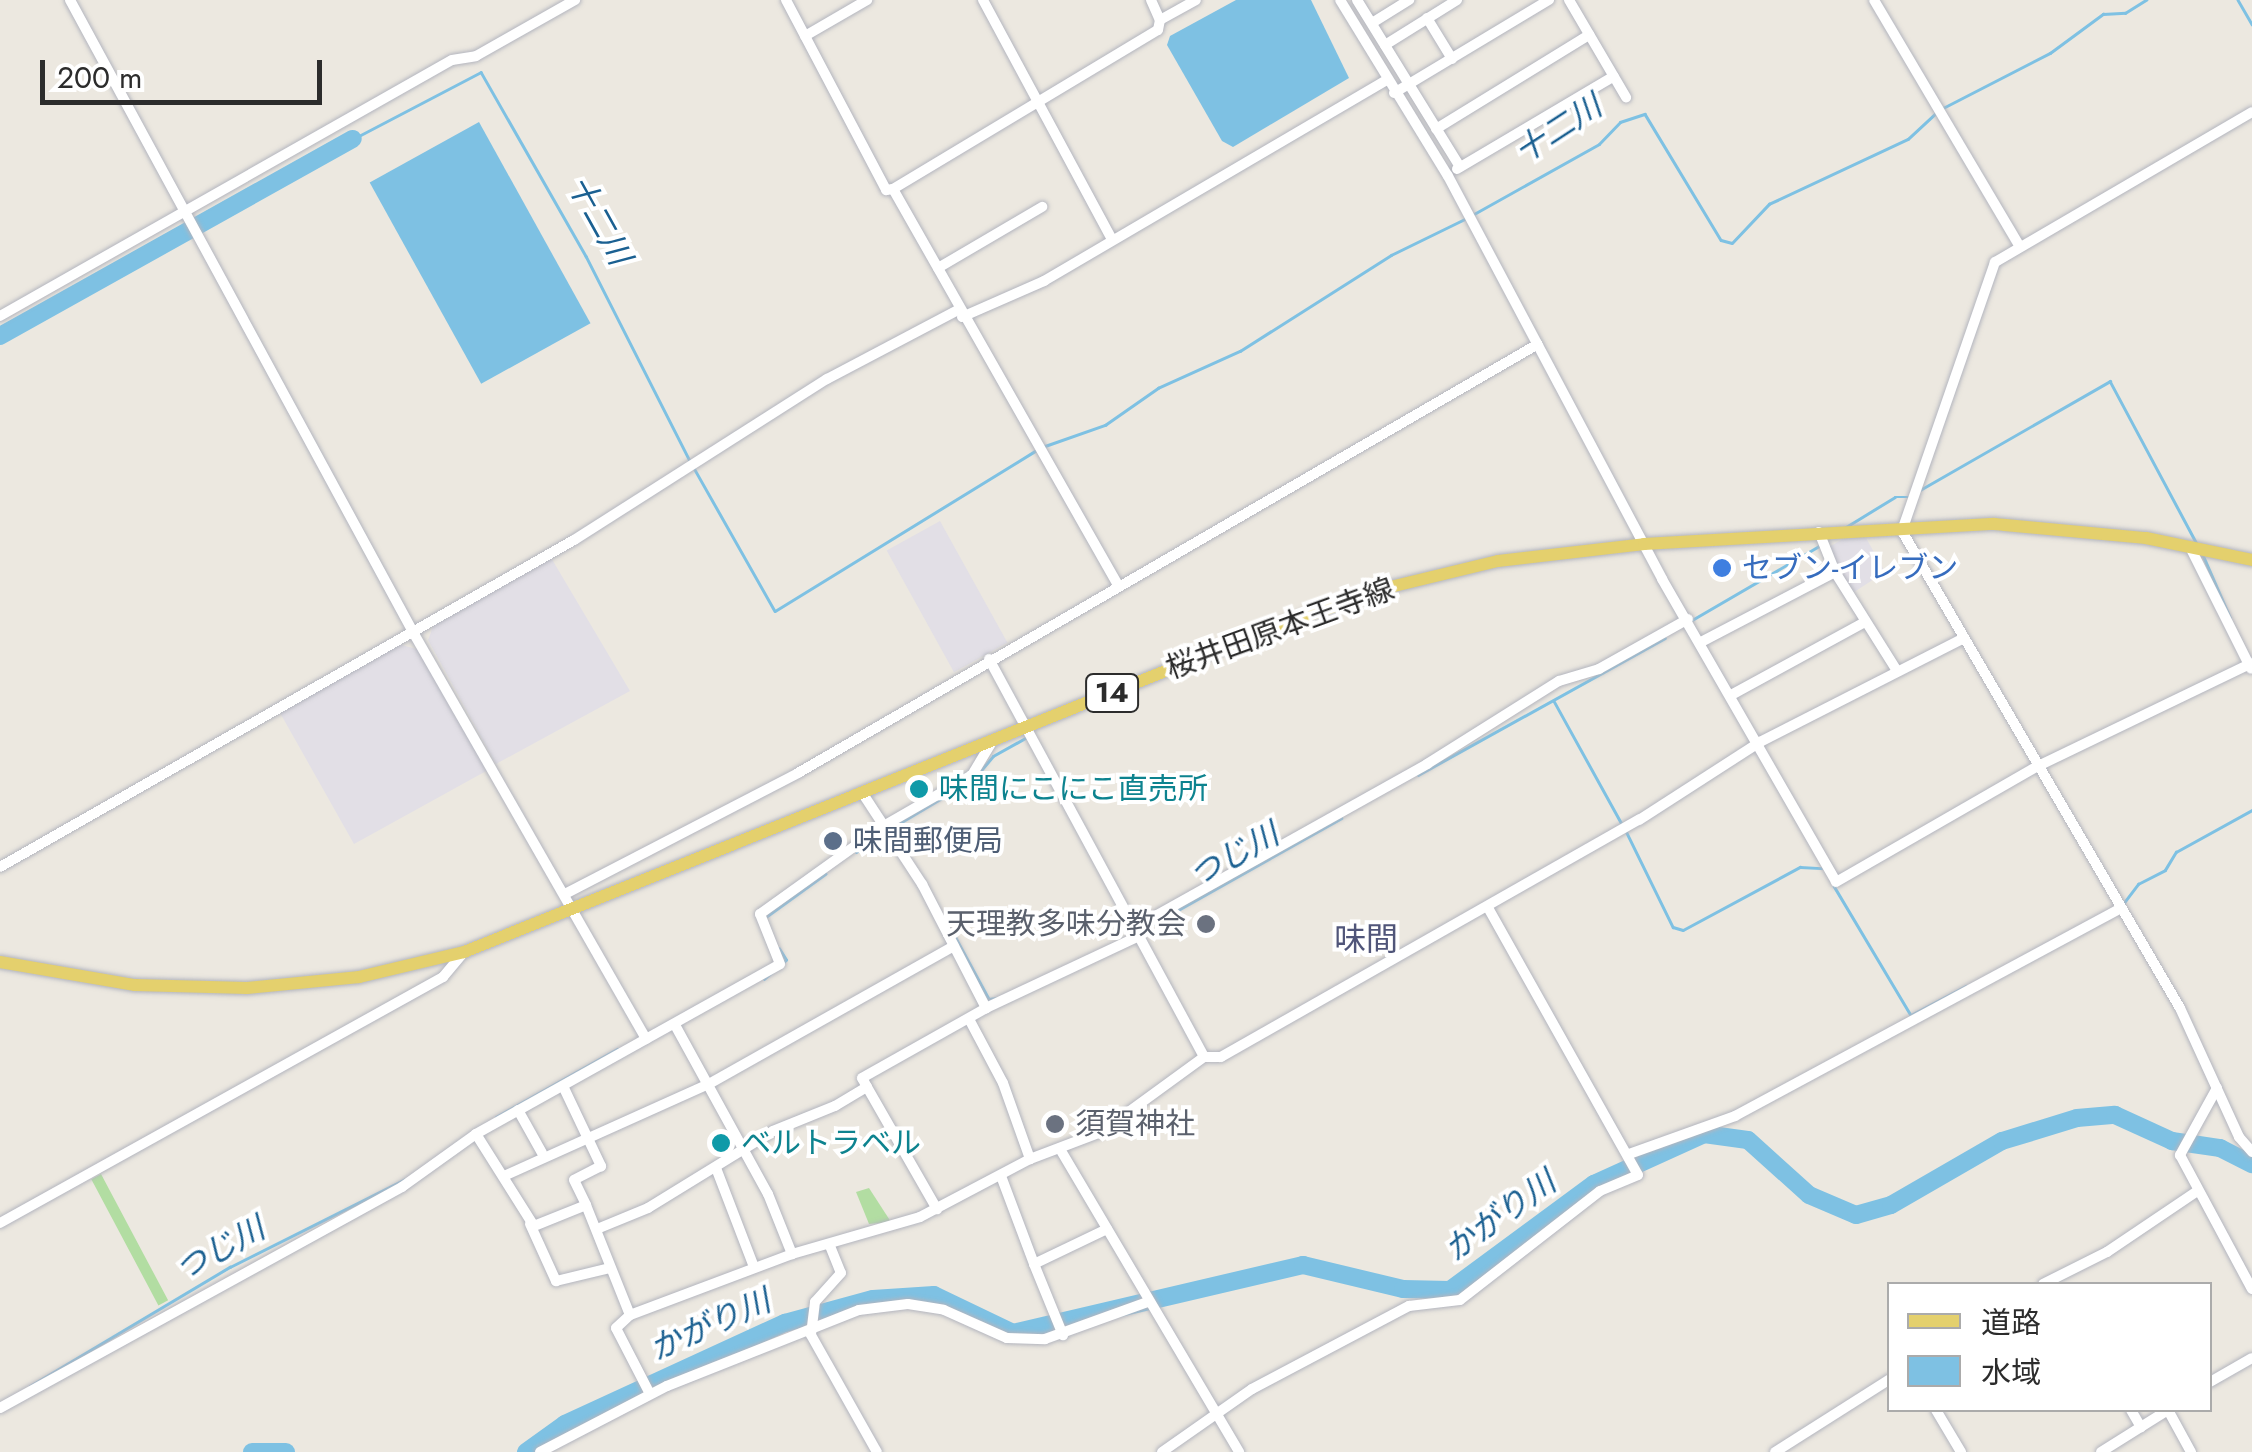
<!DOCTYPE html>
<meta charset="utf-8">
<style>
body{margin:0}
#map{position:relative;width:2252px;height:1452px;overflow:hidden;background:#ece8e0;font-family:Jost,"Noto Sans JP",sans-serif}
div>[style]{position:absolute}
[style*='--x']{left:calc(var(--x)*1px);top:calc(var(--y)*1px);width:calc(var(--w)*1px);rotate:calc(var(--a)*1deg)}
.industrial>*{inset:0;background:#e2dfe6;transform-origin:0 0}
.green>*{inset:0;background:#b2dda2;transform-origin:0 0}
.water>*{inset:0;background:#7ec1e3;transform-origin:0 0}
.stream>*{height:2.5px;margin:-1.25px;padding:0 1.25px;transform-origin:1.25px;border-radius:1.25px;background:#7ec1e3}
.river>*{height:18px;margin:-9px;padding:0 9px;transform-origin:9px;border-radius:9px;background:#7ec1e3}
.roads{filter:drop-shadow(0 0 2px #b3b5be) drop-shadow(0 0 2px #b3b5be)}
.minor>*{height:10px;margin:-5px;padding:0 5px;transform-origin:5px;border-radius:5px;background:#fff}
.major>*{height:12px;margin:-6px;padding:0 6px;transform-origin:6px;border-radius:6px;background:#e4d06d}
.dots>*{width:28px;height:28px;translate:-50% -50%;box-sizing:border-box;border:5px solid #fff;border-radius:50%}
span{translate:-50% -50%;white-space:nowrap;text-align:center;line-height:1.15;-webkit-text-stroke:8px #fff;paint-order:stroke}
.shield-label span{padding:2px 8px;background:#fff;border:2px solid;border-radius:8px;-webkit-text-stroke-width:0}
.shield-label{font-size:28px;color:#2c2c2c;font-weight:700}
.shop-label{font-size:30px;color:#366cbe}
.left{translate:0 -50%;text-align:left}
.street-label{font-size:30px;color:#2c2c2c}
.culture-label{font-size:30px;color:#0d838f}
.service-label{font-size:30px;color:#4e5e75}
.worship-label{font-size:30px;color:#5b616d}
.right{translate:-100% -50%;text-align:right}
.water-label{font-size:32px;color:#1b6091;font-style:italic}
.neighbourhood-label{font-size:32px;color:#505579}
.legend{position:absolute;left:1887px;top:1282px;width:325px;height:130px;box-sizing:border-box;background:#fff;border:2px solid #ababab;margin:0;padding:12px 18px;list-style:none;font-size:30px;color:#2c2c2c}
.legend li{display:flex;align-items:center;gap:20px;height:50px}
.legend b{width:50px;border:2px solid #ababab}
.scale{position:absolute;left:40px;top:60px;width:282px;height:45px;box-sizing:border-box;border:5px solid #2c2c2c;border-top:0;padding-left:12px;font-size:30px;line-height:35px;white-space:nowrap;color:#2c2c2c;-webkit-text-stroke:8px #fff;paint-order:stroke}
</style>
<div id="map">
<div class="industrial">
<div style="left:940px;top:521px;width:139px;height:61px;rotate:61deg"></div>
<div style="clip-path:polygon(1852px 534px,1865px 536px,1885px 572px,1851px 594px,1829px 547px)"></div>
<div style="clip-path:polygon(550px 556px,630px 691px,496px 764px,428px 640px,434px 624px)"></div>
<div style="clip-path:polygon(398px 644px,420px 650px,488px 770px,354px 844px,279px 711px)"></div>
</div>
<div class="green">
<div style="left:101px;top:1174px;width:143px;height:11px;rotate:62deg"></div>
<div style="clip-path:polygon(869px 1188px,891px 1222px,869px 1224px,856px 1192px)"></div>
</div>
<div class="water">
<div style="clip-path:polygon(1236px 0,1311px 0,1349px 78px,1233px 147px,1222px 141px,1167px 45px,1170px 36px)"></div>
<div style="left:479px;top:122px;width:230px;height:125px;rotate:61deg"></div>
</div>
<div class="stream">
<div style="--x:2238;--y:0;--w:28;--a:60"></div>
<div style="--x:1943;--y:108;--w:120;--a:-27.2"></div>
<div style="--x:2050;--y:53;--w:66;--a:-36.3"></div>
<div style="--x:2103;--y:14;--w:22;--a:-3"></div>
<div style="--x:2125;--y:13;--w:25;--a:-32"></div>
<div style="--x:353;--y:139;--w:144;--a:-27.6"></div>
<div style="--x:481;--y:72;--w:212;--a:60.3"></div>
<div style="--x:586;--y:256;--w:230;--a:63.1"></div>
<div style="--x:1474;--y:214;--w:143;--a:-29.2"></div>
<div style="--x:1599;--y:144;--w:30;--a:-46"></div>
<div style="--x:1620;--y:122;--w:26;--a:-18"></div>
<div style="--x:1645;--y:114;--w:147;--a:58.9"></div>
<div style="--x:1721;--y:240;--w:11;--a:15"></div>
<div style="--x:1732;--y:243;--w:54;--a:-46.5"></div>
<div style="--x:1769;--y:204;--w:153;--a:-25.1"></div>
<div style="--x:1908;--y:139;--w:40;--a:-43"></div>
<div style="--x:1045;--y:446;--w:64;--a:-19.3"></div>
<div style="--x:1105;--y:425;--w:65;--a:-34.9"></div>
<div style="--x:1158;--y:388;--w:90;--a:-24.3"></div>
<div style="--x:1240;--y:351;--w:179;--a:-32.4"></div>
<div style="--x:1391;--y:255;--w:85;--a:-26"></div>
<div style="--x:694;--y:468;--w:164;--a:60.5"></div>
<div style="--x:775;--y:611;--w:305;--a:-31.6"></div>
<div style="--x:1920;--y:490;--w:219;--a:-29.8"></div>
<div style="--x:2110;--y:381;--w:185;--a:61.9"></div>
<div style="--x:1846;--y:527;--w:57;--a:-31.5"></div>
<div style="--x:1895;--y:497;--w:13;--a:0"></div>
<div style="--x:2203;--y:555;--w:68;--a:66.5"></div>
<div style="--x:1692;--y:620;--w:147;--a:-30.2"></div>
<div style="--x:1554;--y:701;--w:141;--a:61.1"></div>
<div style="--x:978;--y:774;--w:23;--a:-50"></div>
<div style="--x:993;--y:756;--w:38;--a:-29"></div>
<div style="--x:1418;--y:775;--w:282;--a:-29"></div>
<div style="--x:892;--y:827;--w:10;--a:61"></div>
<div style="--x:893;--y:827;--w:92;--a:-30.7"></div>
<div style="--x:1626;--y:831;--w:107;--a:63.9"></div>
<div style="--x:1673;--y:927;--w:10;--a:17"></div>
<div style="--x:1683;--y:930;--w:133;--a:-28.3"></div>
<div style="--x:1800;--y:867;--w:21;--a:3"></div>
<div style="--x:856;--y:852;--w:32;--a:-35"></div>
<div style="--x:1834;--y:886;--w:150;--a:59.2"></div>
<div style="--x:1911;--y:1015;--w:62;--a:-27.8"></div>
<div style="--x:2123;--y:904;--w:25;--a:-53"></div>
<div style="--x:2138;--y:884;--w:30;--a:-27"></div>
<div style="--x:2165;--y:870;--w:21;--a:-59"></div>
<div style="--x:2176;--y:852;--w:87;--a:-28.9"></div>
<div style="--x:767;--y:916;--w:72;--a:-35.9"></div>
<div style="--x:1139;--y:932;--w:232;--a:-29.4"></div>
<div style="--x:956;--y:938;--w:69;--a:61.6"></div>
<div style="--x:989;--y:999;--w:8;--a:-7"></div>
<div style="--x:764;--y:979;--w:29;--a:-41"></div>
<div style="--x:786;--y:960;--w:13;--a:-122"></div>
<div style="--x:496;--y:1117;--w:139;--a:-29.3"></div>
<div style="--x:30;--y:1386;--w:233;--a:-30.8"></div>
<div style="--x:230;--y:1267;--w:195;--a:-26.6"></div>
</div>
<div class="river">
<div style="--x:0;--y:336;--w:404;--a:-29.2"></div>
<div style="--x:252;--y:1452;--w:34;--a:0"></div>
<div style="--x:526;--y:1452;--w:48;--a:-35.7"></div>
<div style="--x:565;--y:1424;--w:242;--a:-24.7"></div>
<div style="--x:785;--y:1323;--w:91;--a:-15.3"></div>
<div style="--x:873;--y:1299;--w:61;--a:-3.8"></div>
<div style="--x:934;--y:1295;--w:88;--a:25.7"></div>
<div style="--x:1013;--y:1333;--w:298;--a:-13.2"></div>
<div style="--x:1303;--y:1265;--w:103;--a:13.5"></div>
<div style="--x:1403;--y:1289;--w:47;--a:1.2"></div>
<div style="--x:1450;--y:1290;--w:179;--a:-36.4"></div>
<div style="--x:1594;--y:1184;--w:121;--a:-24.4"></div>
<div style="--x:1704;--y:1134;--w:44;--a:7.8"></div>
<div style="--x:1748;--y:1140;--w:82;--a:42"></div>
<div style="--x:1809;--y:1195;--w:51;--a:23.1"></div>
<div style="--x:1856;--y:1215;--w:36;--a:-16"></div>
<div style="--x:1891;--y:1205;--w:128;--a:-30"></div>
<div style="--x:2002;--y:1141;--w:78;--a:-17"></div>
<div style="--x:2077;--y:1118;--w:38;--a:-5"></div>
<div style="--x:2115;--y:1115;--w:63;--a:24.5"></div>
<div style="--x:2172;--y:1141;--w:49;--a:8.3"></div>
<div style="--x:2220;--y:1148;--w:36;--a:27"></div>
</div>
<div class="roads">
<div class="minor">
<div style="--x:70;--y:0;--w:719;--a:61.51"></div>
<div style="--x:413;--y:632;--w:469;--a:60.2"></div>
<div style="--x:786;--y:0;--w:215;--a:62.2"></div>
<div style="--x:886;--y:190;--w:7;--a:-8"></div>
<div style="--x:893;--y:189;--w:454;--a:60.4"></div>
<div style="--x:983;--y:0;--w:270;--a:61.7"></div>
<div style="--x:1151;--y:0;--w:22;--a:66"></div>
<div style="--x:1340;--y:0;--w:206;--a:58.5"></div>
<div style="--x:1448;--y:176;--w:456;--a:62"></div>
<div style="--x:1662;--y:579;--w:349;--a:60.1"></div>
<div style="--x:1836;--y:882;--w:233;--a:-29.9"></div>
<div style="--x:2038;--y:766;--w:237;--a:-25.7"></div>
<div style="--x:1357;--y:0;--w:196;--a:58.3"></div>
<div style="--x:1569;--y:0;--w:113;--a:59.6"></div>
<div style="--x:1874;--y:0;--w:285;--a:59.4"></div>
<div style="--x:1427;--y:18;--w:48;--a:58.6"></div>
<div style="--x:1372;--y:23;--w:44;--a:-31.9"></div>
<div style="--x:805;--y:36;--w:72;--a:-30.1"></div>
<div style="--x:1385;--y:45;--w:85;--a:-32"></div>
<div style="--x:1394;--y:93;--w:181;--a:-31"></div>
<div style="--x:2252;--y:112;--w:298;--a:149.7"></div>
<div style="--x:1995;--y:262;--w:285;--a:109.1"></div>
<div style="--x:1902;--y:531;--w:552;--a:59.77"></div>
<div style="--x:2180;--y:1008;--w:142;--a:65.4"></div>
<div style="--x:2239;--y:1137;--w:20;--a:49"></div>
<div style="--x:1436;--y:129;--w:180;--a:-31.6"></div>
<div style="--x:1457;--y:169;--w:182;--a:-30.6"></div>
<div style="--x:893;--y:189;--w:309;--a:-31"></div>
<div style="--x:1158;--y:30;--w:10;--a:-79"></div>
<div style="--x:1160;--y:20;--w:41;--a:-29.1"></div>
<div style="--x:938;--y:268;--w:121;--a:-30.4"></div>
<div style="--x:0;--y:316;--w:519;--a:-29.53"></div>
<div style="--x:452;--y:60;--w:24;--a:-9"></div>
<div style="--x:476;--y:56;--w:114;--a:-29.5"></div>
<div style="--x:962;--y:317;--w:90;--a:-23.7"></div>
<div style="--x:1044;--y:281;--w:395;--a:-30.4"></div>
<div style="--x:1819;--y:532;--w:43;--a:68.2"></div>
<div style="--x:2190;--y:547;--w:136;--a:63.4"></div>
<div style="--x:1703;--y:641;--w:149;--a:-27.6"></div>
<div style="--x:1835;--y:572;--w:117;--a:57.9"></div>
<div style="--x:989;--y:659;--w:452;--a:61.6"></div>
<div style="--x:1733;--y:694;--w:150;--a:-28.6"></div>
<div style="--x:863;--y:794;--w:108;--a:56.8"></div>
<div style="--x:922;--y:884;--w:140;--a:62.7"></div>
<div style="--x:0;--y:867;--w:661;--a:-29.67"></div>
<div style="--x:574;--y:540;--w:300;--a:-32.5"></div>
<div style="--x:827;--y:379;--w:150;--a:-27.8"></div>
<div style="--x:565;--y:894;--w:263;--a:-27.4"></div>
<div style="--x:798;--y:773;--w:855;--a:-30.1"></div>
<div style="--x:1134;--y:928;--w:336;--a:-29.2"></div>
<div style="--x:1427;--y:764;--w:156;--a:-32.2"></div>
<div style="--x:1559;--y:681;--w:42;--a:-16.7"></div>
<div style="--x:1599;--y:669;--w:102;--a:-29.3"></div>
<div style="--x:969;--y:1019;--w:72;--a:62"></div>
<div style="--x:1003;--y:1083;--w:81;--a:70.4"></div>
<div style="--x:675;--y:1025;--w:193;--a:61.2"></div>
<div style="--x:768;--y:1194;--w:65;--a:68.2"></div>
<div style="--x:563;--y:1086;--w:89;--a:64.6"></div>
<div style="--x:601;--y:1166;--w:30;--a:153"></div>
<div style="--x:574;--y:1180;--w:28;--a:64"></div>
<div style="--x:867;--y:1087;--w:141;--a:60.2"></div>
<div style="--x:2217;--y:1088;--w:77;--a:118.9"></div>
<div style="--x:2180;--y:1155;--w:152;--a:61.8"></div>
<div style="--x:518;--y:1110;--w:49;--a:60.8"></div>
<div style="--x:476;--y:1134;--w:109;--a:57.8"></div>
<div style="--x:534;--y:1226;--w:56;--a:-22"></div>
<div style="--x:586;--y:1205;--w:118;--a:68.2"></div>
<div style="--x:1060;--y:1149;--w:352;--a:59.4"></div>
<div style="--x:1629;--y:1154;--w:113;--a:-19.7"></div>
<div style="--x:1735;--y:1116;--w:435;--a:-28.3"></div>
<div style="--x:716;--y:1168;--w:106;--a:69"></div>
<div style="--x:504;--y:1176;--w:225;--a:-24.2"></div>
<div style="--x:709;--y:1084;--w:281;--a:-29.4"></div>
<div style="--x:1001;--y:1176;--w:94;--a:69.4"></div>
<div style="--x:1034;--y:1264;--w:81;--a:-25.6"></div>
<div style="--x:0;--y:1223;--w:507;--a:-29.04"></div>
<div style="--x:443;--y:977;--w:33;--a:-50"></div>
<div style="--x:530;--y:1224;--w:63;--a:65.5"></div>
<div style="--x:556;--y:1281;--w:56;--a:-13.5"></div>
<div style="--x:597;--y:1229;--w:55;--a:-22.4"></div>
<div style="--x:648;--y:1208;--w:147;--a:-31.6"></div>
<div style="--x:773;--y:1131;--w:67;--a:-22"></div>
<div style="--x:835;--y:1106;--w:37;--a:-31"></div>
<div style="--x:867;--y:1087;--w:10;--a:-119"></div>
<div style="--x:862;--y:1078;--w:142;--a:-29.4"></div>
<div style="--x:986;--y:1008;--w:169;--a:-25.2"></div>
<div style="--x:830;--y:1246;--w:29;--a:68"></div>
<div style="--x:841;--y:1273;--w:39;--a:132"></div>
<div style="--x:815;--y:1302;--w:33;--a:97"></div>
<div style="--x:811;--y:1335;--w:134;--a:60.6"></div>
<div style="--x:1034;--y:1264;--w:77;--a:67.8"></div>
<div style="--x:2043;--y:1284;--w:72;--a:-26.6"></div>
<div style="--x:2107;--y:1252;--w:107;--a:-34"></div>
<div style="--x:2210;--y:1382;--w:48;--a:-29.7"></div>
<div style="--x:650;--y:1394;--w:74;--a:-117.3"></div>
<div style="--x:616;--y:1328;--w:19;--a:-43"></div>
<div style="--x:630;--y:1315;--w:173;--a:-20.6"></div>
<div style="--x:792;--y:1254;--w:133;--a:-16.1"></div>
<div style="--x:920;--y:1217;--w:124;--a:-27.8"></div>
<div style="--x:1030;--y:1159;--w:76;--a:-20.8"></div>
<div style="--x:1101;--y:1132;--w:127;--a:-36.1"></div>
<div style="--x:1204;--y:1057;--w:17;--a:0"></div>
<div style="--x:1221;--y:1057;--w:481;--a:-29.6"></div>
<div style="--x:1639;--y:820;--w:144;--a:-32.8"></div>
<div style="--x:1760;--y:742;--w:229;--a:-27"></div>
<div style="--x:0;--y:1408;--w:459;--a:-28.8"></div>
<div style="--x:402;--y:1187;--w:91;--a:-35.6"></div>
<div style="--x:476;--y:1134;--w:348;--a:-29.2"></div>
<div style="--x:780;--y:964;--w:54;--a:-111.8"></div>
<div style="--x:760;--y:914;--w:148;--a:-35.6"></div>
<div style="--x:880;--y:828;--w:106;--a:-29.9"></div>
<div style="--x:972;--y:775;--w:39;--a:-59"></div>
<div style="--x:1936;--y:1410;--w:49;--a:59.2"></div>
<div style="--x:2131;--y:1410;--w:20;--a:60"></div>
<div style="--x:2168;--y:1410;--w:48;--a:61.3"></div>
<div style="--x:540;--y:1452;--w:143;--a:-27.5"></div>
<div style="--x:667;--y:1386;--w:206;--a:-21.6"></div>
<div style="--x:859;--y:1310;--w:49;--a:-7"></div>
<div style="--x:908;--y:1304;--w:36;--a:9"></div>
<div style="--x:944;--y:1310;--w:69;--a:24"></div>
<div style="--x:1007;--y:1338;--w:38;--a:2"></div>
<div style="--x:1045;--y:1339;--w:109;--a:-19.8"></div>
<div style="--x:1162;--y:1452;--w:110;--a:-35"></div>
<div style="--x:1252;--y:1389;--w:178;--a:-27.9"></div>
<div style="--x:1409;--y:1306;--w:51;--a:-6.7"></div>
<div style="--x:1460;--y:1300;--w:177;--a:-37.9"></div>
<div style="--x:1600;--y:1191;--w:41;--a:-22.8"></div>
<div style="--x:1638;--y:1175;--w:308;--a:-119.3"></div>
<div style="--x:1775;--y:1452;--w:136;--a:-32.4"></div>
<div style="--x:2101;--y:1452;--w:79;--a:-32.1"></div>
</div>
<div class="major">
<div style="--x:0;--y:962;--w:137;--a:9.7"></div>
<div style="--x:135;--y:985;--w:112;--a:1.5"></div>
<div style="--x:247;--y:988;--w:113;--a:-5.6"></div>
<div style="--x:359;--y:977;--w:108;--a:-13.4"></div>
<div style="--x:464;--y:952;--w:882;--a:-21.83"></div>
<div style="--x:1283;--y:624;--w:109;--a:-19.3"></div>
<div style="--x:1386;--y:588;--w:115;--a:-13.6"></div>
<div style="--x:1498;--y:561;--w:147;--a:-6.6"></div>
<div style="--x:1644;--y:544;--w:351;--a:-3.3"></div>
<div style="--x:1994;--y:524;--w:153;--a:5.3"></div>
<div style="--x:2146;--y:538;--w:108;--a:11.7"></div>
</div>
</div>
<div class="dots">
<div style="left:1722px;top:568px;background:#3f7fe0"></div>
<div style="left:919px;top:789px;background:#0f9aa8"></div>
<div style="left:833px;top:841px;background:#5c6f8a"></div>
<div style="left:1206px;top:924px;background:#6b7280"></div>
<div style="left:1055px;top:1124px;background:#6b7280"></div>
<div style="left:721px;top:1143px;background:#0f9aa8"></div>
</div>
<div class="shield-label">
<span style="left:1112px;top:693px">14</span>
</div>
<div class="shop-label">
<span class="left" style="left:1742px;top:568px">セブン-イレブン</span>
</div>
<div class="street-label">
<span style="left:1280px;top:629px;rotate:-20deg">桜井田原本王寺線</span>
</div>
<div class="culture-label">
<span class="left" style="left:939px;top:789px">味間にこにこ直売所</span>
<span class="left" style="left:741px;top:1143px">ベルトラベル</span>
</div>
<div class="service-label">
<span class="left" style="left:853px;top:841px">味間郵便局</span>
</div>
<div class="worship-label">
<span class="right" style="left:1186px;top:924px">天理教多味分教会</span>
<span class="left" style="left:1075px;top:1124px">須賀神社</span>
</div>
<div class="water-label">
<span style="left:1558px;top:129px;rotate:-33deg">十二川</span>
<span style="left:599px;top:220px;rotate:61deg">十二川</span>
<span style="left:1234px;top:855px;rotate:-29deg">つじ川</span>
<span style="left:1500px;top:1216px;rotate:-36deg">かがり川</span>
<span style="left:220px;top:1249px;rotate:-29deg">つじ川</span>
<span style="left:710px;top:1325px;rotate:-24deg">かがり川</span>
</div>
<div class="neighbourhood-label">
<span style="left:1366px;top:939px">味間</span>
</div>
<ul class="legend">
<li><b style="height:12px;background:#e4d06d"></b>道路</li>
<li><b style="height:28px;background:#7ec1e3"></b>水域</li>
</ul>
<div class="scale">200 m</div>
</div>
